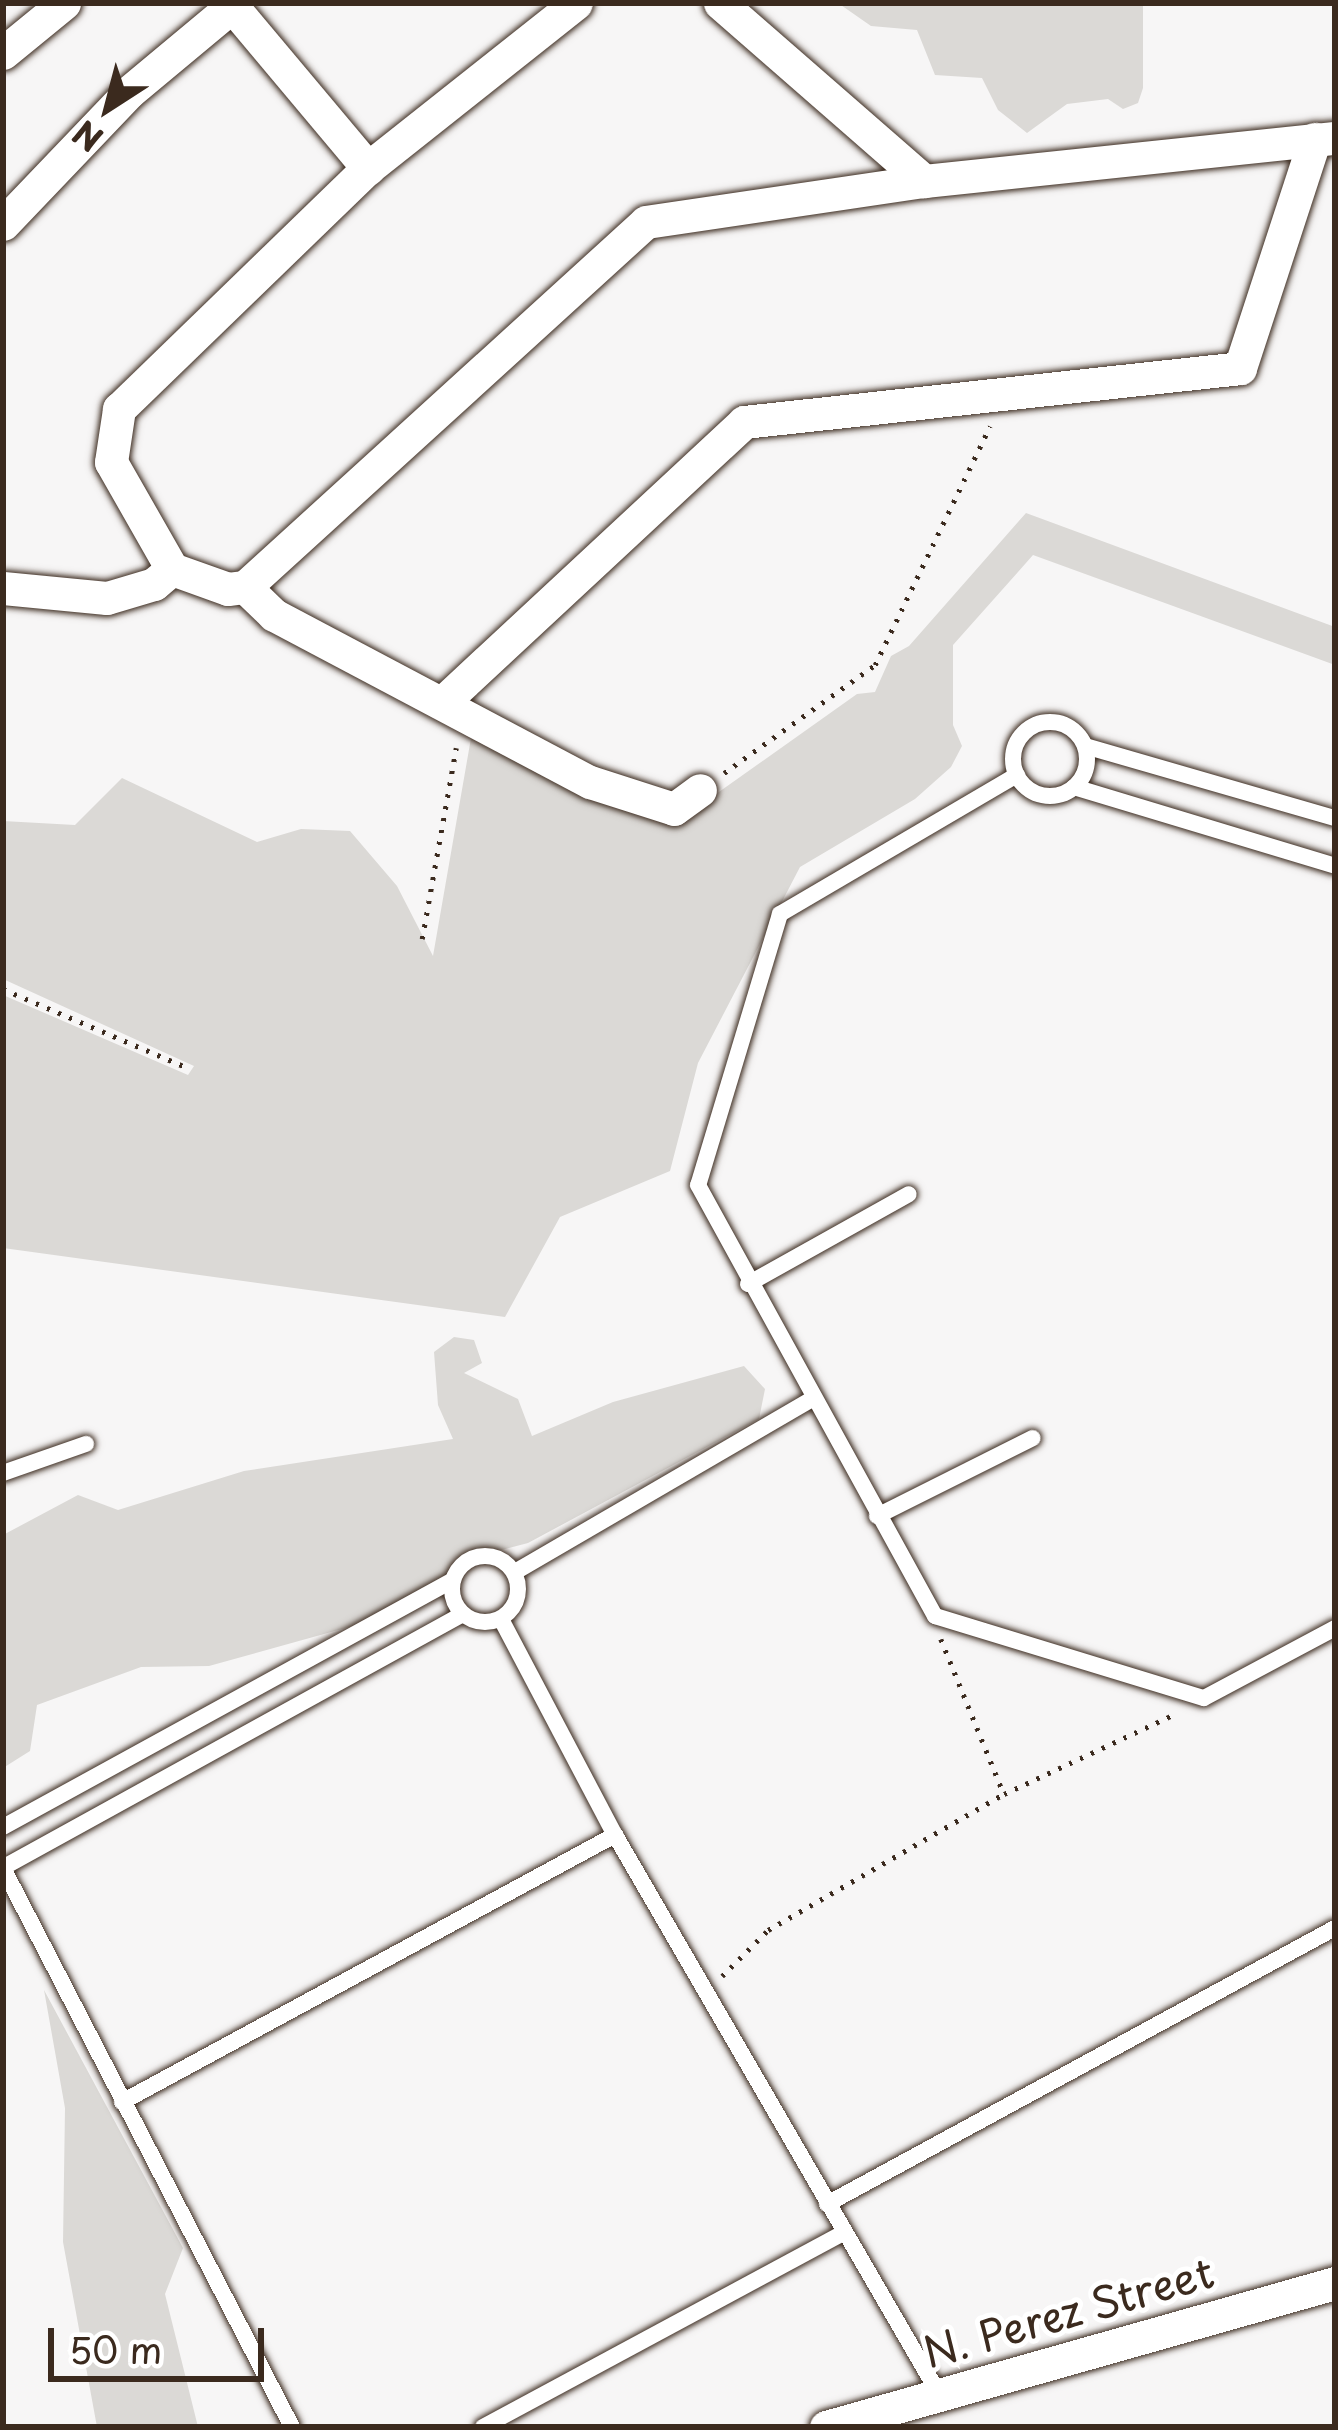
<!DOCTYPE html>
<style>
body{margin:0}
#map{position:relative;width:1338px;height:2430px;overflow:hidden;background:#f7f6f6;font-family:"Playpen Sans",sans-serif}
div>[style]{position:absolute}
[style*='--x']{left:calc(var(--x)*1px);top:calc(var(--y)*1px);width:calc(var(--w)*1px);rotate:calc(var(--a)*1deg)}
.green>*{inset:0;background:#dbd9d6}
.path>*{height:4.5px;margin-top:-2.25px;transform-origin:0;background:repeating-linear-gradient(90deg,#3b2a1e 0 3px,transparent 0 12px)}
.roads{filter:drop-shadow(0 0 3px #3b2a1e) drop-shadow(0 0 3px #3b2a1e)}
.service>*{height:16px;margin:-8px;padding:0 8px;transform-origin:8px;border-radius:8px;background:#fff}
.service>.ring{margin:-8px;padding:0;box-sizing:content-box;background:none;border:16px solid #fff;border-radius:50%}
.minor>*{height:33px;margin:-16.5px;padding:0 16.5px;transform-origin:16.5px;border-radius:16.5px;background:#fff}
span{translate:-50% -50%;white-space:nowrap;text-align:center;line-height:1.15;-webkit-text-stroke:10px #fff;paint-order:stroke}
.street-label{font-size:42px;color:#3b2a1e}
.frame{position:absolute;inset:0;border:6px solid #3b2a1e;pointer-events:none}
.north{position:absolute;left:48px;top:48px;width:120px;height:120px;-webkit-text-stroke:9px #fff;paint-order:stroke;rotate:216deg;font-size:33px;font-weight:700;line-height:48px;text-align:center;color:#3b2a1e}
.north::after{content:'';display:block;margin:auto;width:42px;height:54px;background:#3b2a1e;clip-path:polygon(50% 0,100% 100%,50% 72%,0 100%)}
.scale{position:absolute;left:48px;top:2328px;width:216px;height:54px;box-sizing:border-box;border:6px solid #3b2a1e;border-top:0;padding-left:15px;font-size:36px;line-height:42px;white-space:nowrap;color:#3b2a1e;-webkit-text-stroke:9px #fff;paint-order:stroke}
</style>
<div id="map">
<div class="green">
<div style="clip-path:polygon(838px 3px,1143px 3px,1143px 88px,1138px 103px,1123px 109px,1108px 99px,1067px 104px,1027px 133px,998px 110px,982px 78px,935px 75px,917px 30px,871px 26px)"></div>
<div style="clip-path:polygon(1026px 513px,1335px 627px,1335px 665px,1033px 555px,953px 645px,953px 725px,962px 746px,951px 767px,915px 799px,800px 867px,698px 1063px,670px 1171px,560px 1217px,505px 1317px,3px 1248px,3px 995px,188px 1075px,194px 1066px,3px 979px,3px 821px,75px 825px,122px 778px,257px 842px,301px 829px,350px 831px,397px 886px,433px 956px,471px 738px,678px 821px,857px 694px,875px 692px,891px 656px,909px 646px)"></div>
<div style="clip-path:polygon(454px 1337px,474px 1340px,482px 1363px,464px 1373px,518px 1399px,532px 1436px,613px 1402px,744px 1366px,765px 1389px,759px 1419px,528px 1543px,479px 1556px,385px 1617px,209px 1666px,141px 1667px,37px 1705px,30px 1751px,3px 1768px,3px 1535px,78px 1495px,118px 1510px,244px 1471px,453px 1439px,438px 1405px,434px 1352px)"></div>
<div style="clip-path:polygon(44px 1990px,183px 2248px,165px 2294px,198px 2427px,97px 2427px,63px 2242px,65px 2108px)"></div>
</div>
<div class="path">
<div style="--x:724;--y:773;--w:186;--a:-35.6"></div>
<div style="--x:875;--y:665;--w:265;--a:-64.3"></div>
<div style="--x:422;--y:939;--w:194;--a:-79.9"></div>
<div style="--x:3;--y:989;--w:201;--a:23.1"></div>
<div style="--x:941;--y:1639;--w:167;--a:67.9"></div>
<div style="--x:722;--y:1976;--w:65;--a:-45"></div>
<div style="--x:768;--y:1930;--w:272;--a:-30"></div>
<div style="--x:1004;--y:1794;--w:191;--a:-25.1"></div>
</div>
<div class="roads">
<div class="service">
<div class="ring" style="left:1013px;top:722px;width:58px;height:58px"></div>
<div style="--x:1085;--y:746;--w:260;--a:16.1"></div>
<div style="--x:1017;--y:775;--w:275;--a:149.6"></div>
<div style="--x:780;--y:914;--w:283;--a:106.8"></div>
<div style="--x:698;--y:1185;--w:492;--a:61.2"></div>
<div style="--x:935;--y:1616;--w:281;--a:17"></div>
<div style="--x:1204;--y:1698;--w:149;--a:-28.1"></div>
<div style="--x:1074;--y:787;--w:273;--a:16.8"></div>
<div style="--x:748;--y:1284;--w:184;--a:-29.2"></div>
<div style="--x:3;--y:1473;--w:88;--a:-19.3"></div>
<div style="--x:877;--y:1516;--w:174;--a:-26.6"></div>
<div class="ring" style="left:452px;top:1556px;width:50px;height:50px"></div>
<div style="--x:515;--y:1572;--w:342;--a:-30.2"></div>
<div style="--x:501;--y:1619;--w:244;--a:62.2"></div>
<div style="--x:615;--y:1835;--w:646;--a:59.9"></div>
<div style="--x:3;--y:1827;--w:513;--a:-28.76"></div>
<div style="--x:4;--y:1867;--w:524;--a:-28.86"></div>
<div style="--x:3;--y:1868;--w:629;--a:62.66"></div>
<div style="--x:122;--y:2102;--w:561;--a:-28.44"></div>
<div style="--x:827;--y:2204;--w:578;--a:-28.52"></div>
<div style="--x:483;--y:2427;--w:409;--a:-28.3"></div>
</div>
<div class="minor">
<div style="--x:720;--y:3;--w:271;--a:41.1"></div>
<div style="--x:232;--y:6;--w:212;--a:50"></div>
<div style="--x:3;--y:53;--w:79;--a:-39.3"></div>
<div style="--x:3;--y:224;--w:182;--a:-46.3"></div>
<div style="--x:129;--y:92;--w:139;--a:-39.8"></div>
<div style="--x:172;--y:569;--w:123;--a:-119.7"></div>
<div style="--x:111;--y:462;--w:54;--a:-81.4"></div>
<div style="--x:119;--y:409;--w:347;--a:-44.1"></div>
<div style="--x:368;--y:168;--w:265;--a:-38.4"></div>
<div style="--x:245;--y:587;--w:40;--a:44"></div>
<div style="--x:274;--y:615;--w:357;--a:27.9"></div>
<div style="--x:590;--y:782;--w:88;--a:17.8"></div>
<div style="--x:674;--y:809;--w:32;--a:-36"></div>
<div style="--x:3;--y:588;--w:104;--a:5.5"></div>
<div style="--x:107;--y:598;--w:49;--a:-16.6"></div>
<div style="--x:154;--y:584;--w:23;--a:-40"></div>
<div style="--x:172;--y:569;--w:59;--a:19.7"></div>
<div style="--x:228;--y:589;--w:17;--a:-7"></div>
<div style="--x:245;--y:587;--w:542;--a:-42.31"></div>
<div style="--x:646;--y:222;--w:281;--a:-8.4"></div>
<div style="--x:924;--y:181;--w:413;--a:-6"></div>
<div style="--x:444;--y:701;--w:410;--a:-42.9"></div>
<div style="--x:744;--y:422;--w:499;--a:-6.2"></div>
<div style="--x:1240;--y:368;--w:241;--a:-71.9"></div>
<div style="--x:826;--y:2427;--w:529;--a:-15.8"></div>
</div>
</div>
<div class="street-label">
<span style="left:1068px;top:2311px;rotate:-16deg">N. Perez Street</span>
</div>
<div class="frame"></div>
<div class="north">N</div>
<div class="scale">50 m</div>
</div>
